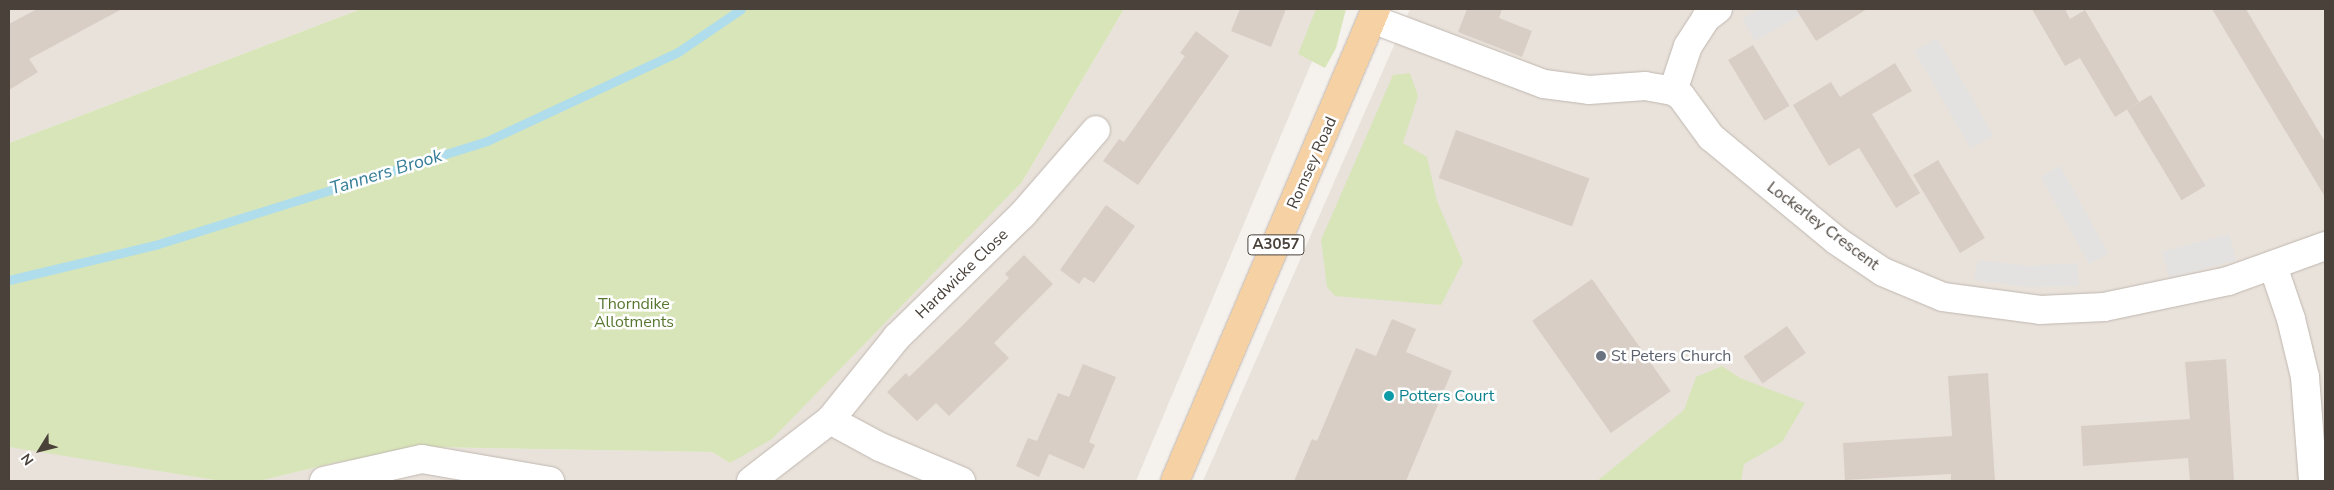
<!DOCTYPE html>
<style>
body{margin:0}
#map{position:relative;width:2334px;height:490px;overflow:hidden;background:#f5f1ec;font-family:"Nunito Sans",sans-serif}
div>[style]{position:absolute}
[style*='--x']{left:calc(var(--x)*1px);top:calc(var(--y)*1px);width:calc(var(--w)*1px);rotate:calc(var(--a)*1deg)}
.residential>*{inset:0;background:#e8e2db}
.green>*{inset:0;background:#d8e5b9}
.parking>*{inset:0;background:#e4e2e0;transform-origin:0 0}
.stream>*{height:9px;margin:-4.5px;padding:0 4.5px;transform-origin:4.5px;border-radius:4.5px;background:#afddeb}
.building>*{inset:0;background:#d9cec5;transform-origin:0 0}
.roads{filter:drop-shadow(0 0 1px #c0b7af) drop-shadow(0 0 1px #c0b7af)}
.minor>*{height:28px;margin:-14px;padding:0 14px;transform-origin:14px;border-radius:14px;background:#fff}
.major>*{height:28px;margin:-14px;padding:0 14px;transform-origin:14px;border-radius:14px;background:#f6d1a4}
.dots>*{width:14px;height:14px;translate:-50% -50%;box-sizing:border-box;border:2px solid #fff;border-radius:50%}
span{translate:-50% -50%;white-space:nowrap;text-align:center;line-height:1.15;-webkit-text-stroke:5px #fff;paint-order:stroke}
.shield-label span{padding:1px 4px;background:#fff;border:1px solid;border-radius:4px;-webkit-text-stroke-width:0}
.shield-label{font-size:15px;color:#49413a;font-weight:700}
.street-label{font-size:16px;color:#49413a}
.park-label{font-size:16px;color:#577731}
.worship-label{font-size:16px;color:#5b616d}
.left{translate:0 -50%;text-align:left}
.culture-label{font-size:16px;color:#0d838f}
.water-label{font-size:18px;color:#357d96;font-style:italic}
.frame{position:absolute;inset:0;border:10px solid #49413a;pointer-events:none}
.north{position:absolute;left:15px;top:425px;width:50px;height:50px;-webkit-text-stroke:4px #fff;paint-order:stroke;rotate:234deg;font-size:14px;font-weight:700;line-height:20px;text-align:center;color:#49413a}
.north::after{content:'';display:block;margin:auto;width:18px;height:22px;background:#49413a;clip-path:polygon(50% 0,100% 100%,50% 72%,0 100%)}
</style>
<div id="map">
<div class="residential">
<div style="clip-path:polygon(9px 9px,361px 9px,9px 143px)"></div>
<div style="clip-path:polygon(1124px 9px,1334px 9px,1136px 481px,259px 481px,338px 462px,426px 447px,712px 452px,730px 463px,1022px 182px)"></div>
<div style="clip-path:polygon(1410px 9px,2325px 9px,2325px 481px,1203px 481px)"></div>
<div style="clip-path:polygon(9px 447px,39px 451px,221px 481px,9px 481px)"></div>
</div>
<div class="green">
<div style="clip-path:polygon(361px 9px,1124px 9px,1022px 182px,772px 439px,730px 463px,712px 452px,426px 447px,338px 462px,259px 481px,221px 481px,9px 447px,9px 143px)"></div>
<div style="clip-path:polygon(1316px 9px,1346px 9px,1336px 48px,1325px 68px,1298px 54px)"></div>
<div style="clip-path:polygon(1410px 73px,1418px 96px,1403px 143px,1427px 157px,1437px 201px,1463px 262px,1441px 305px,1335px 296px,1327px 287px,1321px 240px,1393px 75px)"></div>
<div style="clip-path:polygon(1722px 366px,1740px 378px,1805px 403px,1782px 442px,1744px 464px,1741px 481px,1597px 481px,1684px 410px,1696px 377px)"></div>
</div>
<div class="parking">
<div style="clip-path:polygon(1760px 9px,1799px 9px,1802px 14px,1755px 41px,1742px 19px)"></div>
<div style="left:1937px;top:38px;width:113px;height:26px;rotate:60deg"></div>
<div style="left:2060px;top:166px;width:100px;height:22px;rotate:61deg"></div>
<div style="left:2229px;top:234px;width:27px;height:69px;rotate:75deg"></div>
<div style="clip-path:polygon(1978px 260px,2030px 266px,2077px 263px,2079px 286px,2026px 287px,1974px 280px)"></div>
</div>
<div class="stream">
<div style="--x:9;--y:280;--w:150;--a:-13.5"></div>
<div style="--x:155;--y:245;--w:348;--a:-17.4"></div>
<div style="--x:487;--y:141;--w:211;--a:-25"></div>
<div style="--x:678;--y:52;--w:76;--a:-34.3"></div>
</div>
<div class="building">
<div style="clip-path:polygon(37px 9px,122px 9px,29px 59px,38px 72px,9px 90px,9px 24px)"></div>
<div style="clip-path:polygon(1240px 9px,1286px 9px,1271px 47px,1231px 31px)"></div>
<div style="clip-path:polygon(1467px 9px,1502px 9px,1499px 18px,1532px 31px,1522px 57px,1458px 32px)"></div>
<div style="clip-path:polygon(1796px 9px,1867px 9px,1816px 41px)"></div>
<div style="clip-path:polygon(2032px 9px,2065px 9px,2070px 19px,2085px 10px,2139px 102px,2115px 117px,2080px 58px,2065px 66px)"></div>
<div style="clip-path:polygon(2212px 9px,2246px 9px,2325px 142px,2325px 197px)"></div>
<div style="clip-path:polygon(1196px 31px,1229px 56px,1138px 185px,1103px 161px,1119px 139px,1124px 142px,1185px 56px,1180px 53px)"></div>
<div style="left:1753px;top:45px;width:71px;height:29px;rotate:59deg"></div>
<div style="clip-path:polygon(1895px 63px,1912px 91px,1872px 114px,1920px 193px,1896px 208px,1859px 148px,1829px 166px,1793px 105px,1831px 82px,1840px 97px)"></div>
<div style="left:2151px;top:95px;width:106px;height:28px;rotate:59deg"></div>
<div style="left:1456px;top:130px;width:142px;height:51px;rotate:20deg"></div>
<div style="left:1938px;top:160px;width:91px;height:29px;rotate:59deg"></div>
<div style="clip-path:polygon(1106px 205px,1135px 226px,1094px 283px,1084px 277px,1079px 284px,1060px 270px)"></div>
<div style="clip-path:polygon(1024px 255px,1053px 284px,994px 343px,1009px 358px,949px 416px,936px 403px,917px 421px,887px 392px,906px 373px,909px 377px,960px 328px,1009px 278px,1005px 274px)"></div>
<div style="left:1592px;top:279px;width:137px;height:73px;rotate:55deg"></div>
<div style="clip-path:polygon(1392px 319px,1416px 329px,1406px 352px,1452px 371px,1406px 481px,1294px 481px,1312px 439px,1317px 441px,1356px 348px,1376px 356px)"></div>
<div style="left:1787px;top:326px;width:33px;height:53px;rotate:55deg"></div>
<div style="clip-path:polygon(2226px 359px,2234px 481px,2190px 481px,2188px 458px,2083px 466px,2081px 426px,2190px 419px,2185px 362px)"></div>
<div style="clip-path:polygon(1083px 364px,1116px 377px,1089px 442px,1095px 445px,1084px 469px,1049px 454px,1039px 477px,1016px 466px,1028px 438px,1037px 441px,1058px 393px,1069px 397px)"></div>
<div style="clip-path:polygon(1988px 373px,1995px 481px,1951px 481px,1951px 474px,1845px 480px,1843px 443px,1952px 436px,1948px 376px)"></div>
</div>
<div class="roads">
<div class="minor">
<div style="--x:1372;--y:19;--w:184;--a:20.7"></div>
<div style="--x:1544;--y:84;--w:45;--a:7.6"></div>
<div style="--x:1589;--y:90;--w:56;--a:-4.1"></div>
<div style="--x:1645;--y:86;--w:28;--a:10"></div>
<div style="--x:1673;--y:91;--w:9;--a:32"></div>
<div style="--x:1681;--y:96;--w:51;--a:53.8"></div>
<div style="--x:1711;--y:137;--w:163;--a:39.5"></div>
<div style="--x:1837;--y:241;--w:55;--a:34"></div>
<div style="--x:1883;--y:272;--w:65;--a:22.6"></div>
<div style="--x:1943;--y:297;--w:98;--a:7.6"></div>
<div style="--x:2040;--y:310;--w:64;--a:-2.7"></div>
<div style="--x:2104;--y:307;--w:127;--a:-11.8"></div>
<div style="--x:2228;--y:281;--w:103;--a:-19.8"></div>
<div style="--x:1673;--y:91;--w:47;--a:-71.6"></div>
<div style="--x:1688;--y:46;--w:33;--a:-57"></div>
<div style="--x:1706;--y:18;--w:15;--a:-37"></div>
<div style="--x:2273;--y:266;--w:56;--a:71.2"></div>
<div style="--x:2291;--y:319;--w:60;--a:76.4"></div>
<div style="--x:2305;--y:377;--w:104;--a:85.6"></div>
<div style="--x:830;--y:420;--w:107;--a:-51.1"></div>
<div style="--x:897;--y:337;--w:176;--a:-44.3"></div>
<div style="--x:1023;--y:214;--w:111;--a:-49"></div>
<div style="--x:324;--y:481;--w:100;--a:-12.7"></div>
<div style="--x:422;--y:459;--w:130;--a:9.8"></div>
<div style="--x:751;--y:481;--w:100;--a:-37.7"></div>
<div style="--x:830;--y:420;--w:57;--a:28.4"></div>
<div style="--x:880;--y:447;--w:88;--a:22.8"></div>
</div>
<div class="major">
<div style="--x:1175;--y:481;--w:513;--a:-66.93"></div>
</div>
</div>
<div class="dots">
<div style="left:1601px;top:356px;background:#6b7280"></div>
<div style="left:1389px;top:396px;background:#0f9aa8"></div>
</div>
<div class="shield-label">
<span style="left:1276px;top:245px">A3057</span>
</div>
<div class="street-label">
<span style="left:1312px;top:163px;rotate:-66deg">Romsey Road</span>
<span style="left:1823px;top:226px;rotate:37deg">Lockerley Crescent</span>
<span style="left:962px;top:274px;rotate:-44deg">Hardwicke Close</span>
</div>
<div class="park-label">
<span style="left:634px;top:313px">Thorndike<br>Allotments</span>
</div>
<div class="worship-label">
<span class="left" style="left:1611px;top:356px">St Peters Church</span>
</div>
<div class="culture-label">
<span class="left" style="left:1399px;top:396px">Potters Court</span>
</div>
<div class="water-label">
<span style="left:386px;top:172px;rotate:-17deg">Tanners Brook</span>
</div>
<div class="frame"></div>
<div class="north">N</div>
</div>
